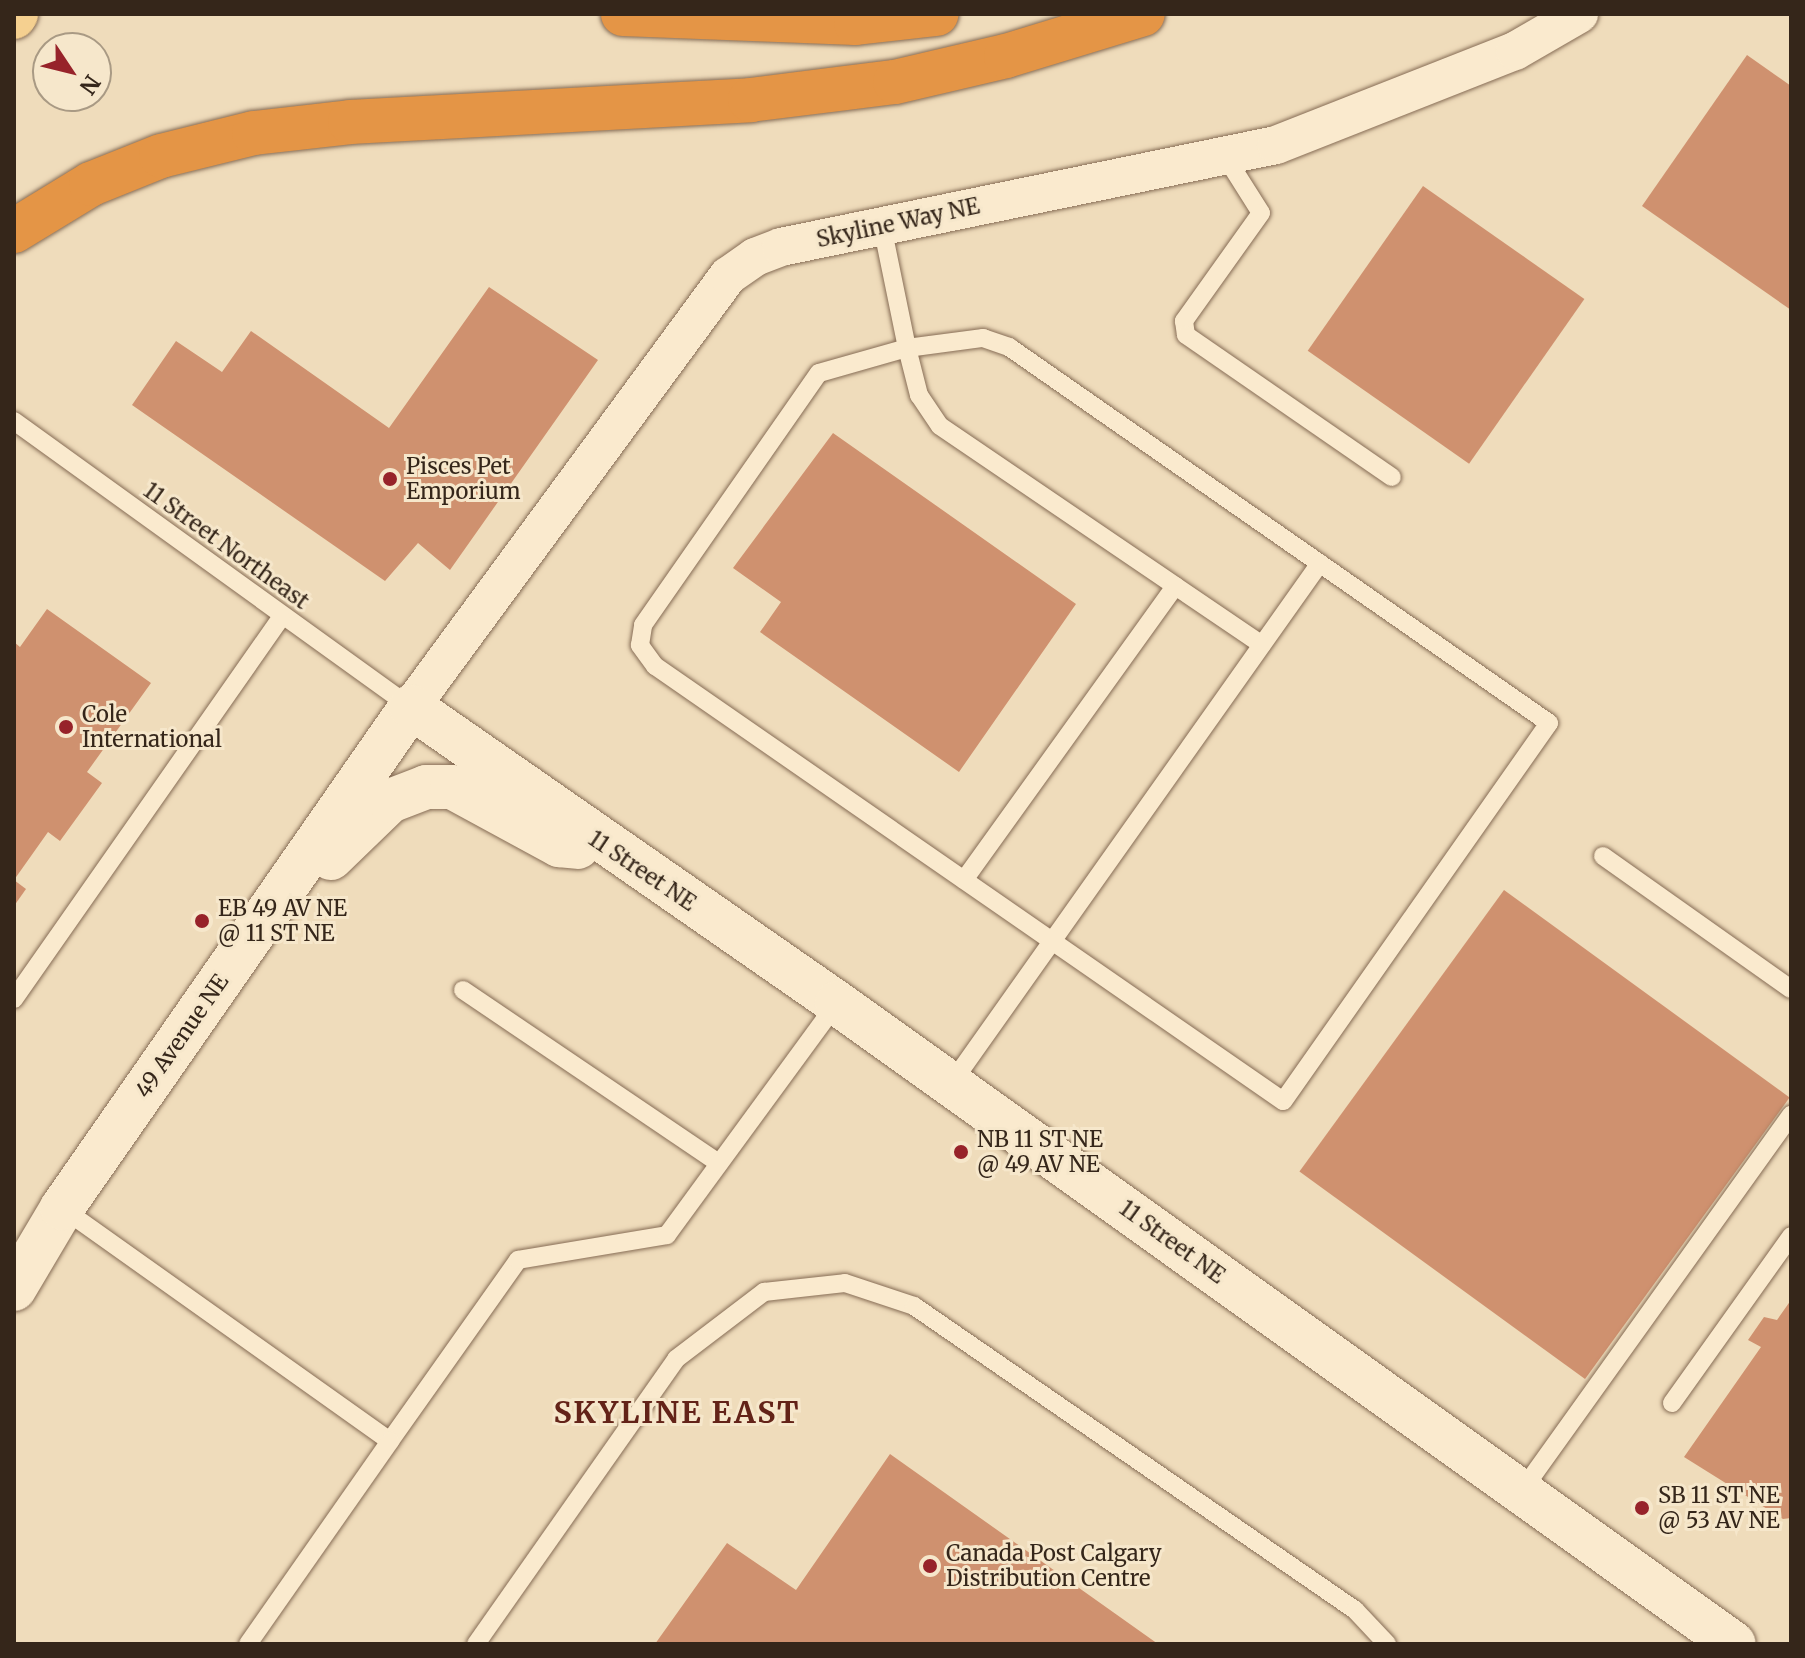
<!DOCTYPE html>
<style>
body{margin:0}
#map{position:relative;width:1805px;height:1658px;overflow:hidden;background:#efdcbb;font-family:Merriweather,serif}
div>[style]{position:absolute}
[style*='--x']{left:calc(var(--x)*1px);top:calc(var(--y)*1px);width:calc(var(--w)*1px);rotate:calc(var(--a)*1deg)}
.building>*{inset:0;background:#cf916f;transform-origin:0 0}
.roads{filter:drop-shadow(0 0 2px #866c55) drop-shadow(0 0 2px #866c55)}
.service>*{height:18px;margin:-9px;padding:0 9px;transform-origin:9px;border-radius:9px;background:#faeace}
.minor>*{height:38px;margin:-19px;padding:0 19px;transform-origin:19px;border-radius:19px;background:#faeace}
.tertiary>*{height:44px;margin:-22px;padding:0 22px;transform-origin:22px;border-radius:22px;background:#faeace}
.primary>*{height:44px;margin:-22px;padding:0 22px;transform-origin:22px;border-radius:22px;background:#f5d090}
.motorway>*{height:44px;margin:-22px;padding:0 22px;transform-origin:22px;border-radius:22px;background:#e49546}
.dots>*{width:22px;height:22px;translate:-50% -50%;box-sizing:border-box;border:4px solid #f6e7cb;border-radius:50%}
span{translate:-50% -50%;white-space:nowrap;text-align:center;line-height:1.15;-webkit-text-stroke:6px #f6e7cb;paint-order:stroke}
.street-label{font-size:22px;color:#35261a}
.poi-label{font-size:22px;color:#35261a}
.left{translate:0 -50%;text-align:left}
.district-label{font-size:30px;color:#632318;font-weight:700;letter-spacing:2px}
.frame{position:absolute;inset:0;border:16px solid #35261a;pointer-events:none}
.north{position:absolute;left:32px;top:32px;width:80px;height:80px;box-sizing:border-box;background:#f6e7cb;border:2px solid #a99a84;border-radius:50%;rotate:125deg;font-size:22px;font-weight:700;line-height:32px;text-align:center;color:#35261a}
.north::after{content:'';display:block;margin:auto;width:28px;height:36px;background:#97232a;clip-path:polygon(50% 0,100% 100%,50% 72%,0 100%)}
</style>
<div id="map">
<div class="building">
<div style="clip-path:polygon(1747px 55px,1791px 86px,1791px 310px,1642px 206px)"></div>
<div style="left:1423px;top:186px;width:197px;height:201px;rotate:35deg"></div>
<div style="clip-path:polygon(489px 287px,598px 360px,450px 570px,418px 543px,385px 581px,132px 405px,176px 341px,222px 372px,251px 331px,389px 428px)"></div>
<div style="clip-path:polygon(833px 433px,1076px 604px,959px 772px,760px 632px,781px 602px,733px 568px)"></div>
<div style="clip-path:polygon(47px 609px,151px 683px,87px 772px,102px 783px,60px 841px,48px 832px,14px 880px,14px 642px,20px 647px)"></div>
<div style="clip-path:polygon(14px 880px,26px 889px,14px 906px)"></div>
<div style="left:1504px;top:890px;width:353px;height:348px;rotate:36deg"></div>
<div style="clip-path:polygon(1791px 1300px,1791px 1518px,1783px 1519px,1684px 1457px,1761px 1347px,1748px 1340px,1764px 1317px,1777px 1320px)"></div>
<div style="clip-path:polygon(890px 1454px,1158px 1644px,655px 1644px,727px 1543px,796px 1590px)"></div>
</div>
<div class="roads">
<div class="service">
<div style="--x:1225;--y:156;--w:67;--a:57.7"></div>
<div style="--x:1261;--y:213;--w:133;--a:125.5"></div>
<div style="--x:1184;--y:321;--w:14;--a:82"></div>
<div style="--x:1186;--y:335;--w:250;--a:34.6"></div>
<div style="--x:882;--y:226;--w:125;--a:78.4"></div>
<div style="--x:907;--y:348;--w:77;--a:-7.5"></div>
<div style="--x:983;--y:338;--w:28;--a:19"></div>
<div style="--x:1009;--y:347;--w:658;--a:34.85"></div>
<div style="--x:1549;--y:723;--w:462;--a:125.1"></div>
<div style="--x:1283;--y:1101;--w:764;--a:-145.29"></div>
<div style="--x:655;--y:666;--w:26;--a:-126"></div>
<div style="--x:640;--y:645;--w:20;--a:-81"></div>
<div style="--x:643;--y:625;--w:307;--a:-55.1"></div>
<div style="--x:819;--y:373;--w:91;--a:-15.9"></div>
<div style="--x:907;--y:348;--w:49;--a:75.7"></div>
<div style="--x:919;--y:395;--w:37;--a:56"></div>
<div style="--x:940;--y:426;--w:389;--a:34.2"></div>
<div style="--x:14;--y:421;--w:489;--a:35.8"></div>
<div style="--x:1603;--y:856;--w:230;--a:35.3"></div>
<div style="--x:964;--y:880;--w:362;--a:-54.3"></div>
<div style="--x:463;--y:990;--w:309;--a:34.1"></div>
<div style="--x:14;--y:999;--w:465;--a:-55"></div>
<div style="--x:951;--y:1084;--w:638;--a:-54.69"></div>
<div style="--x:62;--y:1208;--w:402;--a:35.4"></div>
<div style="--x:390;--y:1441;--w:222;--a:-54.7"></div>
<div style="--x:518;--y:1260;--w:151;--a:-9.5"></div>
<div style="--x:667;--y:1235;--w:288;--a:-53.8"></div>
<div style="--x:1672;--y:1403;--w:205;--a:-54.5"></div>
<div style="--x:1521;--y:1492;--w:464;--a:-54.4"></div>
<div style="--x:248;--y:1644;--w:248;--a:-55"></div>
<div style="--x:476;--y:1644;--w:348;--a:-54.9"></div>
<div style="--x:676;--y:1359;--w:111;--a:-37.3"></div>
<div style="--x:764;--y:1292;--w:81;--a:-6.3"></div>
<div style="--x:845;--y:1283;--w:73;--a:18.4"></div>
<div style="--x:914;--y:1306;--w:536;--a:34.58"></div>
<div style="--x:1355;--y:1610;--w:47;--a:46.7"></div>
</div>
<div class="minor">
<div style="--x:411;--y:707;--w:535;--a:-53.67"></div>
<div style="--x:728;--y:276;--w:33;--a:-35"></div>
<div style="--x:755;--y:257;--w:28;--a:-21"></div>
<div style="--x:781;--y:247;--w:505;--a:-11.64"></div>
<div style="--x:1276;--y:145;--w:257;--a:-21.5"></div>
<div style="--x:1515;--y:51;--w:74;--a:-30"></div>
</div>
<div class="tertiary">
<div style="--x:331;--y:858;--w:82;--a:-44"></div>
<div style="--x:390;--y:801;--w:39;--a:-21"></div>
<div style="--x:426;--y:787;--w:26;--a:0"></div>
<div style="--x:452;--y:787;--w:122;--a:28.5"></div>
<div style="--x:559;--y:845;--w:19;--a:6"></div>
<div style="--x:14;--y:1289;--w:94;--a:-59.3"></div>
<div style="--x:62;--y:1208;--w:611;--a:-55.14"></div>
<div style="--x:411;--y:707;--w:519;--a:34.79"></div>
<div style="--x:837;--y:1003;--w:1102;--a:35.55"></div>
</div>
<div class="primary">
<div style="--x:14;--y:17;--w:4;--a:-56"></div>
</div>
<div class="motorway">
<div style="--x:623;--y:14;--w:233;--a:2.2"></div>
<div style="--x:856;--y:23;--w:81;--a:-6.4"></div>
<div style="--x:14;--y:231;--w:90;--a:-31.4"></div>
<div style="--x:91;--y:184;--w:75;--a:-21.8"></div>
<div style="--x:161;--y:156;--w:96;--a:-13.9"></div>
<div style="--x:254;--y:133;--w:97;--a:-6.5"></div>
<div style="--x:350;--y:122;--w:401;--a:-3.1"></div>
<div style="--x:750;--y:100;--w:146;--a:-7.1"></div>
<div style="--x:895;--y:82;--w:114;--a:-13.2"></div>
<div style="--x:1006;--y:56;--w:143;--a:-17"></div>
</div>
</div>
<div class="dots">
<div style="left:390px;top:479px;background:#97232a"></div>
<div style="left:66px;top:727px;background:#97232a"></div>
<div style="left:202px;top:921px;background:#97232a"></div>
<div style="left:961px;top:1152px;background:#97232a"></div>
<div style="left:1642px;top:1508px;background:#97232a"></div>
<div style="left:930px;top:1566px;background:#97232a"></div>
</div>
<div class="street-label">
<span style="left:898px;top:223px;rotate:-12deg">Skyline Way NE</span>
<span style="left:226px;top:546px;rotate:36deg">11 Street Northeast</span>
<span style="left:642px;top:871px;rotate:34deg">11 Street NE</span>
<span style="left:182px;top:1036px;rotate:-55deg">49 Avenue NE</span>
<span style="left:1172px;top:1242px;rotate:36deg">11 Street NE</span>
</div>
<div class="poi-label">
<span class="left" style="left:406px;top:479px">Pisces Pet<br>Emporium</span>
<span class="left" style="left:82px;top:727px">Cole<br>International</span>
<span class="left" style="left:218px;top:921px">EB 49 AV NE<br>@ 11 ST NE</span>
<span class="left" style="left:977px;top:1152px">NB 11 ST NE<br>@ 49 AV NE</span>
<span class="left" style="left:1658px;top:1508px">SB 11 ST NE<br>@ 53 AV NE</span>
<span class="left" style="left:946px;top:1566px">Canada Post Calgary<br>Distribution Centre</span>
</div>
<div class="district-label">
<span style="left:677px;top:1412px">SKYLINE EAST</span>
</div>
<div class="frame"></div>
<div class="north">N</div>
</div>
